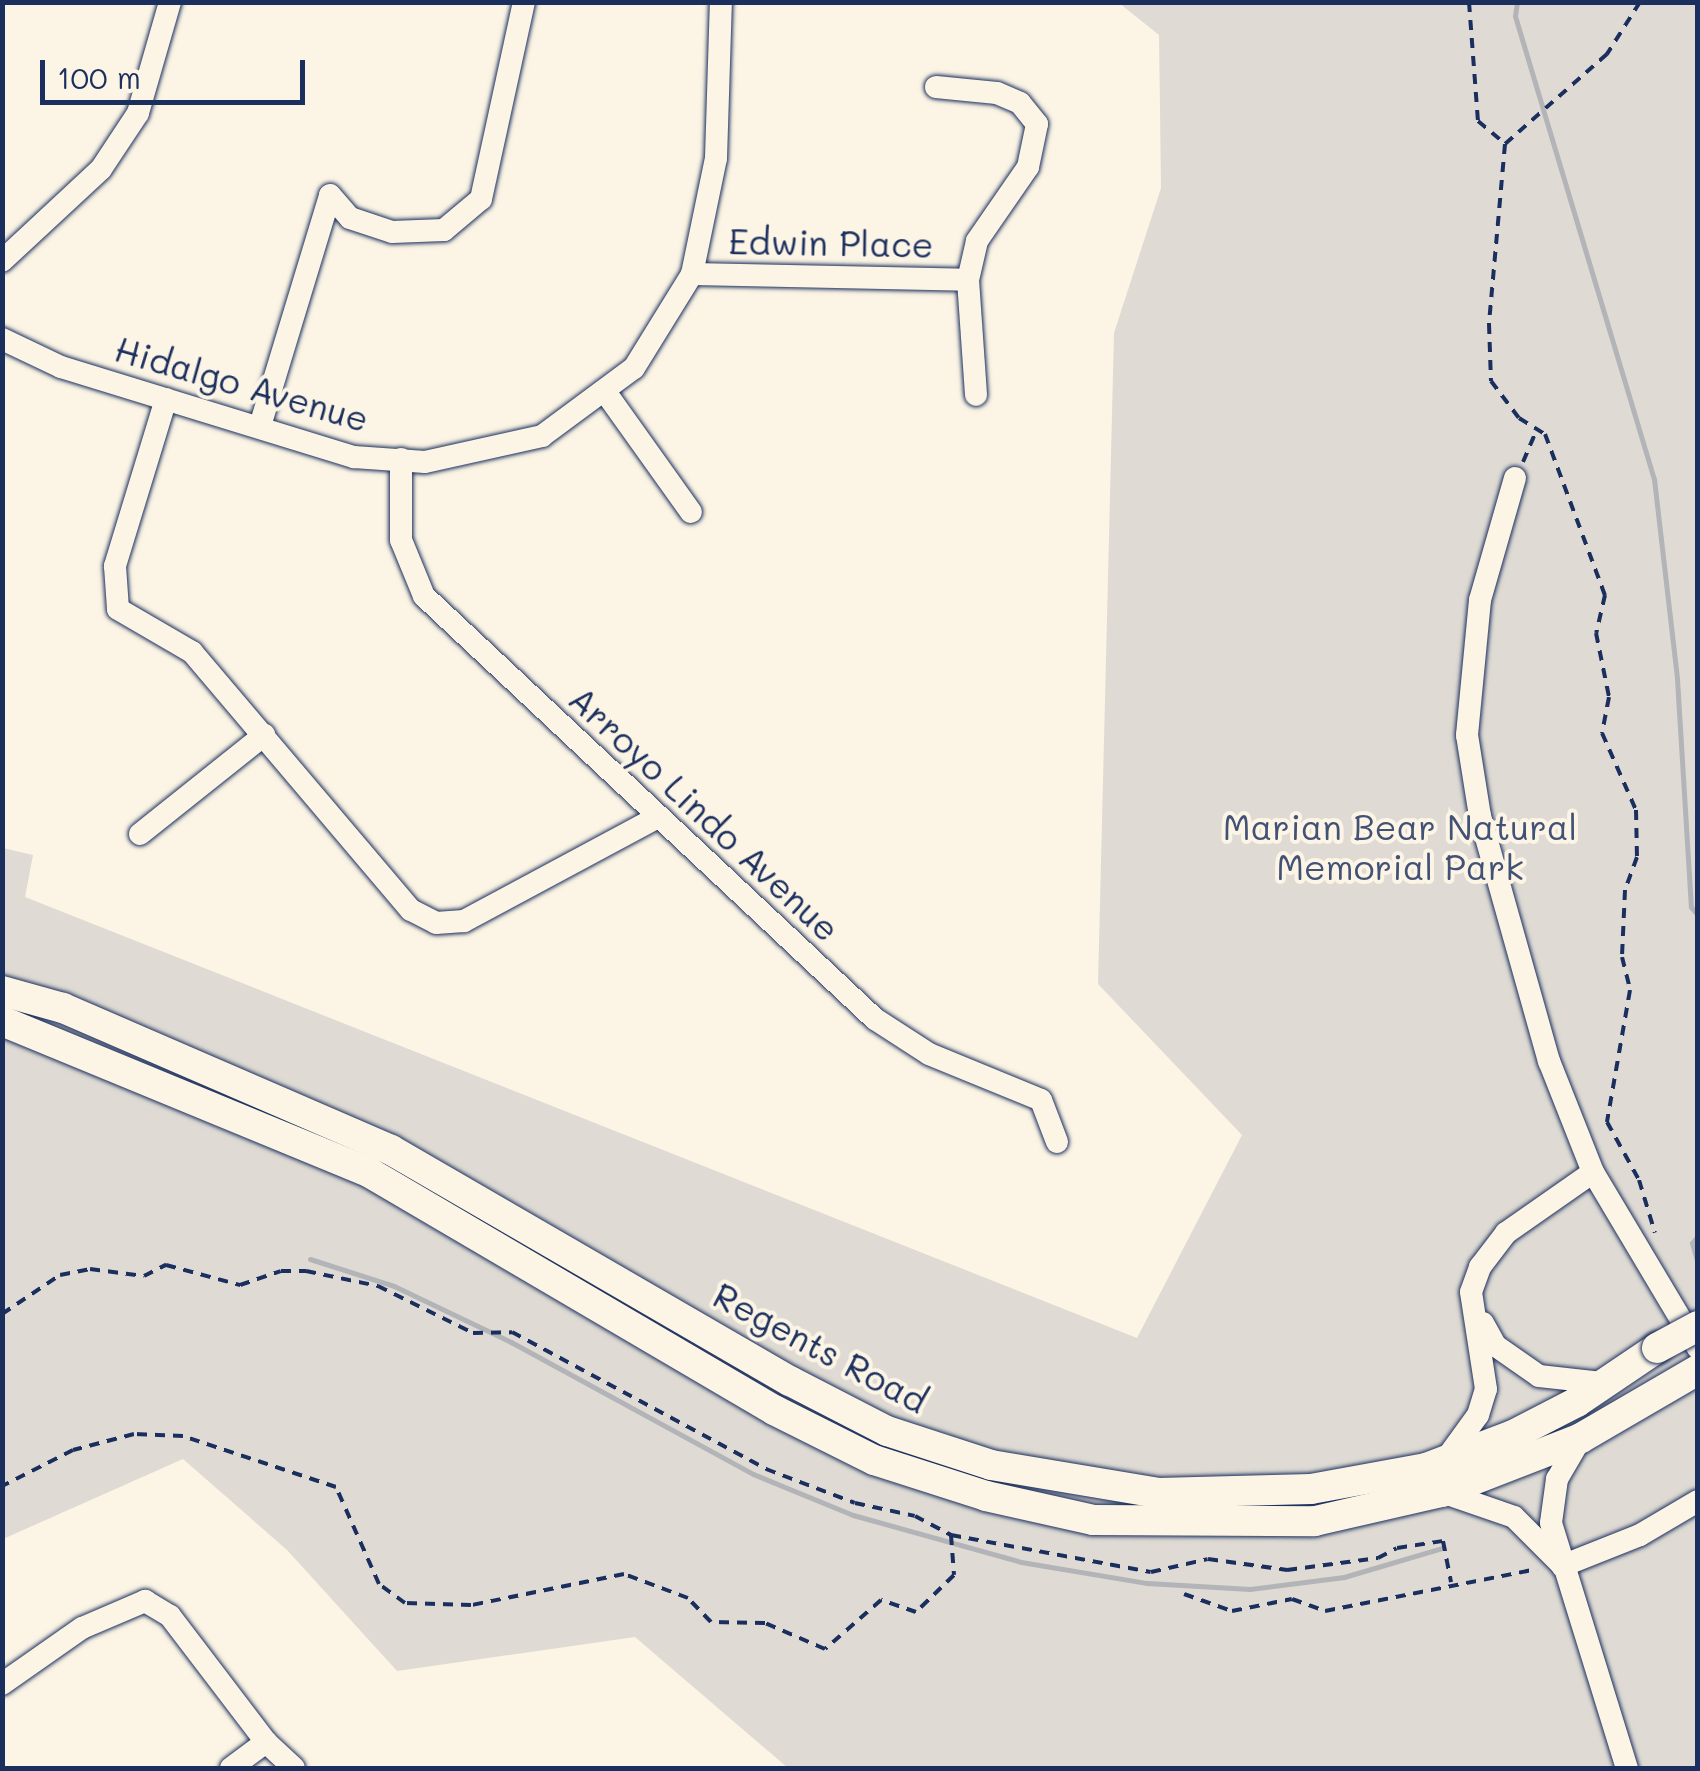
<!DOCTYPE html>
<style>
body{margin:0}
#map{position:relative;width:1700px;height:1771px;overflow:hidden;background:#fcf5e5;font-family:Mali,sans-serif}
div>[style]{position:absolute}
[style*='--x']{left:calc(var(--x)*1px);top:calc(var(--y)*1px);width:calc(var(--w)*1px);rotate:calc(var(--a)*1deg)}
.green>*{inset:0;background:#dfdbd4}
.stream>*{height:5px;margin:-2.5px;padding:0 2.5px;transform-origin:2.5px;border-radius:2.5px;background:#b2b4b8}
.path>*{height:4px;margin-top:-2px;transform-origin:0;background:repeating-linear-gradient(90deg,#1b2f5e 0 10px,transparent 0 18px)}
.roads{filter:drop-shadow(0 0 2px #1b2f5e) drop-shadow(0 0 2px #1b2f5e)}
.minor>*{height:22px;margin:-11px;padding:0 11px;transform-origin:11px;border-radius:11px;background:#fcf5e5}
.major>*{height:30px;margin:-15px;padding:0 15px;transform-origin:15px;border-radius:15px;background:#fcf5e5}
.bridges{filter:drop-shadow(0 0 2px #1b2f5e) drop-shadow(0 0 2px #1b2f5e)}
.major-bridge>*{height:30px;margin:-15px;padding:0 15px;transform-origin:15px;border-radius:15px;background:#fcf5e5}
span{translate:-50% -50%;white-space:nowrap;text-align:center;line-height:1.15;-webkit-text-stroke:8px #fcf5e5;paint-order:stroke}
.street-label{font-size:35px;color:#1b2f5e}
.park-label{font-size:35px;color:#425176}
.frame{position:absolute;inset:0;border:5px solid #1b2f5e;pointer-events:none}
.scale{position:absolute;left:40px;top:60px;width:265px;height:45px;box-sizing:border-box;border:5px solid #1b2f5e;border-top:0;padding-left:12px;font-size:30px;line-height:35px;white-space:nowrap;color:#1b2f5e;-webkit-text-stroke:8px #fcf5e5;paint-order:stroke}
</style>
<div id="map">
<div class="green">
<div style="clip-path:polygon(1119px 3px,1697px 3px,1697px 1768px,788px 1768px,635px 1637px,397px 1671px,287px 1550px,183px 1459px,3px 1539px,3px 848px,33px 855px,25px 897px,1137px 1338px,1242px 1135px,1098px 984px,1114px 333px,1161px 188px,1159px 35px)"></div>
</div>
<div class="stream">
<div style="--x:1517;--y:2;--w:14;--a:98"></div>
<div style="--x:1515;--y:16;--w:483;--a:73.3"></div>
<div style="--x:1654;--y:479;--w:201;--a:83.4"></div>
<div style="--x:1677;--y:679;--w:228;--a:86.5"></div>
<div style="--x:1691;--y:907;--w:11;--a:49"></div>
<div style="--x:1698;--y:1236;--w:9;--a:131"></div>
<div style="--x:1692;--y:1243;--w:22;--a:74"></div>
<div style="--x:310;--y:1259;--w:88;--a:17.8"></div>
<div style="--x:394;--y:1286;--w:130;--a:25.6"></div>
<div style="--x:511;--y:1342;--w:276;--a:28.6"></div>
<div style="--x:753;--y:1474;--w:108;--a:22.3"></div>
<div style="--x:853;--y:1515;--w:174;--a:15.6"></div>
<div style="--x:1021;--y:1562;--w:128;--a:9.5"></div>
<div style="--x:1147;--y:1583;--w:103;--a:3.3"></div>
<div style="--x:1250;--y:1589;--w:95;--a:-7.3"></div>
<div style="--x:1344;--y:1577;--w:102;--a:-16.5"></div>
</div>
<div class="path">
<div style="--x:1469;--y:2;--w:119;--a:85.7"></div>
<div style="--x:1478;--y:121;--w:35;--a:40"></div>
<div style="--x:1640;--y:2;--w:62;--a:122.4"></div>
<div style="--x:1607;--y:54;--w:136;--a:138.6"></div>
<div style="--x:1505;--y:144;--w:181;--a:95.1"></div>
<div style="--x:1489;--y:324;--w:57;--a:88"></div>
<div style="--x:1491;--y:381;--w:46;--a:52.9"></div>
<div style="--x:1519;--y:418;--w:31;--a:32"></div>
<div style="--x:1545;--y:434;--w:172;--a:69.6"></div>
<div style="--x:1605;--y:595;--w:39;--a:103"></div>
<div style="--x:1596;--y:633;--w:65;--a:78.5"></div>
<div style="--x:1609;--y:697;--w:37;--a:101"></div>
<div style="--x:1602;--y:733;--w:84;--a:66.2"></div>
<div style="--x:1636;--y:810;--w:47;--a:88.8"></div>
<div style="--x:1637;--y:857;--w:35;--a:110"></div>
<div style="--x:1625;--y:890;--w:67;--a:92.6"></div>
<div style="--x:1622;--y:957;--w:34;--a:76"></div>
<div style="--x:1630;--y:990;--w:134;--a:99.9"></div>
<div style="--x:1607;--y:1122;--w:66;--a:61.1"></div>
<div style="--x:1639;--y:1180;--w:55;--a:73.2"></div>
<div style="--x:1523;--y:462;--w:36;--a:-67"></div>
<div style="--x:2;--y:1314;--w:70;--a:-33.9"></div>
<div style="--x:60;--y:1275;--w:31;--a:-11"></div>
<div style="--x:90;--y:1269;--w:54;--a:7.4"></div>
<div style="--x:144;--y:1276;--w:25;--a:-27"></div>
<div style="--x:166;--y:1265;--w:77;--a:15.1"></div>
<div style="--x:240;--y:1285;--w:43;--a:-18.9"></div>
<div style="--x:281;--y:1271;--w:25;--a:0"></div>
<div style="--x:306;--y:1271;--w:74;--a:11.8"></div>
<div style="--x:378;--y:1286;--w:106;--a:26.3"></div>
<div style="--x:473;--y:1333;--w:39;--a:-1"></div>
<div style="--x:512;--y:1332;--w:289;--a:28.3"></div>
<div style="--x:766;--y:1469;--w:95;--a:20.9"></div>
<div style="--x:855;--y:1503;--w:61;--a:12.2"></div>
<div style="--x:915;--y:1516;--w:41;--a:27.8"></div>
<div style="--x:951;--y:1535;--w:40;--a:85.7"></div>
<div style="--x:954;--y:1575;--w:53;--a:135.8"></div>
<div style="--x:916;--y:1612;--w:37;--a:-161"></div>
<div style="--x:881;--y:1600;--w:74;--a:138.8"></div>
<div style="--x:825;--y:1649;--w:65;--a:-156.6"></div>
<div style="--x:765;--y:1623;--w:54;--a:-178.9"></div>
<div style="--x:711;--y:1622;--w:33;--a:-134"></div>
<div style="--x:688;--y:1598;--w:68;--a:-159.4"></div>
<div style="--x:624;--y:1574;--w:156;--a:168.5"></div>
<div style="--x:471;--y:1605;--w:66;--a:-178.3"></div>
<div style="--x:405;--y:1603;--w:32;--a:-144"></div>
<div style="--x:379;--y:1584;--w:106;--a:-113.9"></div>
<div style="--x:336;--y:1487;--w:161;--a:-161.6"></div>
<div style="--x:183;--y:1436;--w:49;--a:-177.7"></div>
<div style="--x:134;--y:1434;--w:63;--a:165.3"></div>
<div style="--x:73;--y:1450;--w:80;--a:153.1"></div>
<div style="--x:951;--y:1535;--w:203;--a:10.5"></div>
<div style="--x:1151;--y:1572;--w:58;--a:-12.8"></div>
<div style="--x:1208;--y:1559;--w:80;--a:7.9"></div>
<div style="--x:1287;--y:1570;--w:92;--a:-7.5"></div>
<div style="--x:1378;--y:1558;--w:21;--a:-28"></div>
<div style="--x:1397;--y:1548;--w:47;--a:-8.7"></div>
<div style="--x:1443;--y:1541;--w:42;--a:79"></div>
<div style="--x:1184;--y:1594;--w:51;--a:19.5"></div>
<div style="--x:1232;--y:1611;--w:61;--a:-11.3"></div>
<div style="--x:1292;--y:1599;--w:35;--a:20"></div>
<div style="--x:1325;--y:1611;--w:216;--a:-11.2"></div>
</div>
<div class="roads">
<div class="minor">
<div style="--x:936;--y:87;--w:61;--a:5.6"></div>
<div style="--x:997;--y:93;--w:25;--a:23"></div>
<div style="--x:1020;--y:103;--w:27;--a:51"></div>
<div style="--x:1037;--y:124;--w:44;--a:101.8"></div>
<div style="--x:1028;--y:167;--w:90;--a:124.6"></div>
<div style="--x:977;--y:241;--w:40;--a:103"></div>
<div style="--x:968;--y:280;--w:115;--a:86"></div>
<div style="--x:2;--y:261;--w:135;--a:-42.9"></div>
<div style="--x:101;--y:169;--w:67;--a:-56.5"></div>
<div style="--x:138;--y:113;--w:116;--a:-73.9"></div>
<div style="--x:692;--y:274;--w:276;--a:1.2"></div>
<div style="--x:2;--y:339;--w:65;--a:25.4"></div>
<div style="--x:61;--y:367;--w:307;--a:17.1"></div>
<div style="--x:354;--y:457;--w:71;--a:4"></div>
<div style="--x:425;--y:462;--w:120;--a:-12.5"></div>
<div style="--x:542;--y:436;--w:114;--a:-36.5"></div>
<div style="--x:634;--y:368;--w:110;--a:-58.3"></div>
<div style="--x:692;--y:274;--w:118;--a:-78.3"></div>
<div style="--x:716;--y:158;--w:156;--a:-88.2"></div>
<div style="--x:606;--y:393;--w:146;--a:54.5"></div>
<div style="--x:166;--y:399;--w:175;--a:107"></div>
<div style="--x:115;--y:566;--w:43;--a:86"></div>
<div style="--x:118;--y:609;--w:86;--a:30.2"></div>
<div style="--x:192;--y:652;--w:338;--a:49.7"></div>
<div style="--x:411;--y:910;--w:28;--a:27"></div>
<div style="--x:436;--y:923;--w:28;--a:-4"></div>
<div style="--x:464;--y:921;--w:218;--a:-28.2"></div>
<div style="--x:260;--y:426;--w:241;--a:-73.1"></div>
<div style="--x:330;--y:195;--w:30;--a:49"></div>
<div style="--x:350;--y:218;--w:44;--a:18.4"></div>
<div style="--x:392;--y:232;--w:52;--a:-2.2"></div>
<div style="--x:444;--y:230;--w:48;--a:-40"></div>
<div style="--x:481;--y:199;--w:202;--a:-77.7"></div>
<div style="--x:401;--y:459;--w:81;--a:90"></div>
<div style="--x:401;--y:540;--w:61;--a:67.7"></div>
<div style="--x:424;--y:596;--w:618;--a:43.17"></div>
<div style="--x:875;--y:1019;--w:64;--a:32.9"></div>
<div style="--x:929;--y:1054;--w:121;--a:22.3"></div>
<div style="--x:1041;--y:1100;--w:45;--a:69.1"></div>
<div style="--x:1515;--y:478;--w:127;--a:106"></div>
<div style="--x:1480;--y:600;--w:136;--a:95.5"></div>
<div style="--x:1467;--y:735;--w:82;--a:80.9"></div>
<div style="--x:1480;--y:816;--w:255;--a:74.3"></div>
<div style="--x:1549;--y:1061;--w:119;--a:68.4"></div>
<div style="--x:1593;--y:1172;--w:205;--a:59.2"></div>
<div style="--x:140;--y:834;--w:159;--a:-38.6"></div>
<div style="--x:1483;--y:1323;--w:26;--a:61"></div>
<div style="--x:1496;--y:1346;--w:52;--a:34.9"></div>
<div style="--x:1539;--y:1376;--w:63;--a:6.3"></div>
<div style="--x:1581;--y:1438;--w:48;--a:120.3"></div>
<div style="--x:1557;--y:1479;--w:44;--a:97.8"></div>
<div style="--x:1551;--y:1523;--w:257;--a:72.8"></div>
<div style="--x:1446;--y:1459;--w:54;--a:-54"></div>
<div style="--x:1478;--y:1415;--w:27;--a:-73"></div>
<div style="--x:1486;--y:1389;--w:98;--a:-98.8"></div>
<div style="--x:1471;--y:1292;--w:27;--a:-70"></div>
<div style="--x:1480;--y:1267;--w:43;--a:-52.6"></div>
<div style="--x:1506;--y:1233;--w:106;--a:-35"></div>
<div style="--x:1442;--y:1492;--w:76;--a:19.1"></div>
<div style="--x:1514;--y:1517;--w:65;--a:45"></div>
<div style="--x:1562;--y:1566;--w:84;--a:-21.7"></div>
<div style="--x:1640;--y:1535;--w:67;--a:-30.4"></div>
<div style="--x:2;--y:1684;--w:98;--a:-35"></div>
<div style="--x:82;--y:1628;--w:69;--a:-23.2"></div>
<div style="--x:145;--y:1601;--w:29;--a:31"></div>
<div style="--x:170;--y:1616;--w:158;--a:52.7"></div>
<div style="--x:266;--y:1742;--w:38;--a:43"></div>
<div style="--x:231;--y:1768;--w:44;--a:-36.6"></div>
</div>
<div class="major">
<div style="--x:2;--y:991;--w:63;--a:15.6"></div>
<div style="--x:63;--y:1008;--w:357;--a:23.4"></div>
<div style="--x:391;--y:1150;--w:461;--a:30.1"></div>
<div style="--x:790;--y:1381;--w:109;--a:27.3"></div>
<div style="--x:887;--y:1431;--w:109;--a:18.1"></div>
<div style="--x:991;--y:1465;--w:169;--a:9.5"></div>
<div style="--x:1158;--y:1493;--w:153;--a:-1.5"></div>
<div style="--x:1311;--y:1489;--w:117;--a:-10.3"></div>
<div style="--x:1426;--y:1468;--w:93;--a:-20.8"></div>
<div style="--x:1513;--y:1435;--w:72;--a:-27.3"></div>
<div style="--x:1577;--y:1402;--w:97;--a:-34"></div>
<div style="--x:2;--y:1021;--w:398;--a:22.4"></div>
<div style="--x:370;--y:1173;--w:468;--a:30.4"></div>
<div style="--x:774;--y:1410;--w:112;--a:26.6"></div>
<div style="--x:874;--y:1460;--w:118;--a:17.8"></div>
<div style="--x:986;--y:1496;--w:110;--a:12.6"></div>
<div style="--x:1093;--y:1520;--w:222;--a:0.3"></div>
<div style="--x:1315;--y:1521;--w:130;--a:-12.9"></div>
<div style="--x:1442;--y:1492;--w:149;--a:-21.2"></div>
<div style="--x:1581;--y:1438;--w:135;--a:-30.2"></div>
</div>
</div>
<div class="bridges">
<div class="major-bridge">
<div style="--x:1657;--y:1348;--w:47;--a:-28.2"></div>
</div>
</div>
<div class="street-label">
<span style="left:831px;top:242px;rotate:1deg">Edwin Place</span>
<span style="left:242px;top:383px;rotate:16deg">Hidalgo Avenue</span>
<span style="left:705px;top:813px;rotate:43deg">Arroyo Lindo Avenue</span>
<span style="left:821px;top:1347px;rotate:28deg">Regents Road</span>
</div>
<div class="park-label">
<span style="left:1400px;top:846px">Marian Bear Natural<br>Memorial Park</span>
</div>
<div class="frame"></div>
<div class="scale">100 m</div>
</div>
